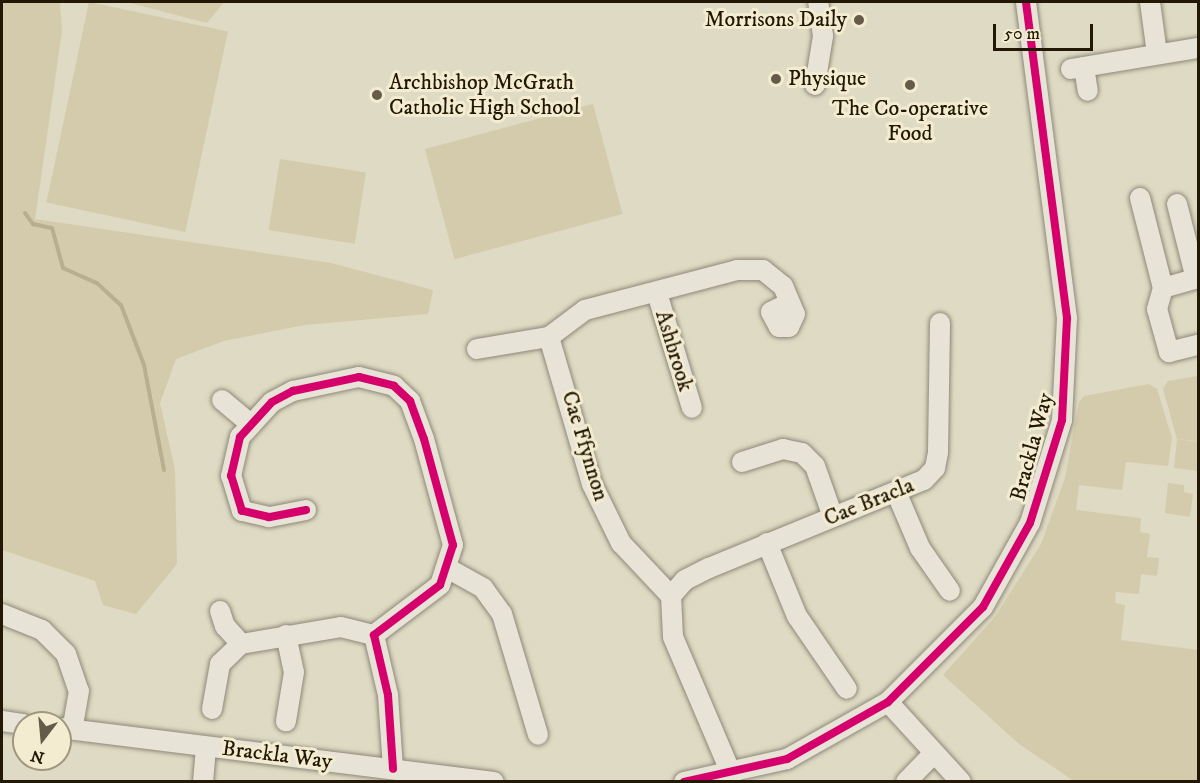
<!DOCTYPE html>
<style>
body{margin:0}
#map{position:relative;width:1200px;height:783px;overflow:hidden;background:#dfdac3;font-family:"IM FELL DW Pica",serif}
div>[style]{position:absolute}
[style*='--x']{left:calc(var(--x)*1px);top:calc(var(--y)*1px);width:calc(var(--w)*1px);rotate:calc(var(--a)*1deg)}
.green>*{inset:0;background:#d3cbab;transform-origin:0 0}
.stream>*{height:4px;margin:-2px;padding:0 2px;transform-origin:2px;border-radius:2px;background:#b8af90}
.roads{filter:drop-shadow(0 0 2px #8d8979) drop-shadow(0 0 2px #8d8979)}
.minor>*{height:20px;margin:-10px;padding:0 10px;transform-origin:10px;border-radius:10px;background:#e7e3d7}
.cycleway>*{height:8px;margin:-4px;padding:0 4px;transform-origin:4px;border-radius:4px;background:#d6006c}
.dots>*{width:16px;height:16px;translate:-50% -50%;box-sizing:border-box;border:3px solid #f3ecd0;border-radius:50%}
span{translate:-50% -50%;white-space:nowrap;text-align:center;line-height:1.15;-webkit-text-stroke:6px #f3ecd0;paint-order:stroke}
.poi-label{font-size:22px;color:#231706}
.right{translate:-100% -50%;text-align:right}
.left{translate:0 -50%;text-align:left}
.street-label{font-size:22px;color:#231706}
.frame{position:absolute;inset:0;border:3px solid #231706;pointer-events:none}
.north{position:absolute;left:12px;top:711px;width:60px;height:60px;box-sizing:border-box;background:#f3ecd0;border:2px solid #a0977f;border-radius:50%;rotate:196deg;font-size:16px;font-weight:700;line-height:24px;text-align:center;color:#231706}
.north::after{content:'';display:block;margin:auto;width:21px;height:27px;background:#655b48;clip-path:polygon(50% 0,100% 100%,50% 72%,0 100%)}
.scale{position:absolute;left:993px;top:24px;width:100px;height:27px;box-sizing:border-box;border:3px solid #231706;border-top:0;padding-left:8px;font-size:18px;line-height:21px;white-space:nowrap;color:#231706;-webkit-text-stroke:4px #f3ecd0;paint-order:stroke}
</style>
<div id="map">
<div class="green">
<div style="clip-path:polygon(2px 2px,60px 2px,62px 31px,35px 219px,331px 263px,433px 290px,428px 314px,305px 325px,224px 341px,176px 359px,160px 403px,175px 470px,177px 564px,136px 614px,103px 605px,95px 581px,2px 550px)"></div>
<div style="left:89px;top:2px;width:142px;height:205px;rotate:12deg"></div>
<div style="clip-path:polygon(126px 2px,224px 2px,207px 23px)"></div>
<div style="left:593px;top:104px;width:114px;height:174px;rotate:75deg"></div>
<div style="left:280px;top:159px;width:87px;height:72px;rotate:9deg"></div>
<div style="clip-path:polygon(1198px 376px,1198px 441px,1177px 439px,1163px 389px,1168px 381px)"></div>
<div style="clip-path:polygon(1149px 384px,1157px 389px,1172px 438px,1168px 466px,1126px 462px,1122px 490px,1079px 485px,1076px 510px,1141px 518px,1140px 532px,1150px 534px,1147px 557px,1159px 558px,1157px 576px,1141px 574px,1139px 594px,1116px 592px,1115px 603px,1125px 605px,1121px 640px,1198px 650px,1198px 781px,1074px 781px,1019px 744px,943px 675px,995px 617px,1041px 544px,1065px 478px,1079px 402px,1084px 396px)"></div>
<div style="clip-path:polygon(1177px 439px,1198px 442px,1198px 471px,1174px 468px)"></div>
<div style="clip-path:polygon(1168px 483px,1184px 485px,1184px 492px,1193px 494px,1190px 517px,1165px 513px)"></div>
</div>
<div class="stream">
<div style="--x:25;--y:213;--w:14;--a:54"></div>
<div style="--x:33;--y:224;--w:19;--a:12"></div>
<div style="--x:52;--y:228;--w:41;--a:74.6"></div>
<div style="--x:63;--y:268;--w:37;--a:24"></div>
<div style="--x:97;--y:283;--w:33;--a:43"></div>
<div style="--x:121;--y:305;--w:64;--a:69"></div>
<div style="--x:144;--y:365;--w:107;--a:79.2"></div>
</div>
<div class="roads">
<div class="minor">
<div style="--x:1150;--y:2;--w:52;--a:82.3"></div>
<div style="--x:1084;--y:67;--w:24;--a:81"></div>
<div style="--x:1071;--y:69;--w:129;--a:-9.4"></div>
<div style="--x:815;--y:85;--w:50;--a:-80.7"></div>
<div style="--x:823;--y:36;--w:34;--a:-98"></div>
<div style="--x:1140;--y:198;--w:93;--a:75.7"></div>
<div style="--x:1163;--y:288;--w:22;--a:106"></div>
<div style="--x:1157;--y:309;--w:45;--a:74.4"></div>
<div style="--x:1169;--y:352;--w:30;--a:-14"></div>
<div style="--x:1177;--y:204;--w:77;--a:75.8"></div>
<div style="--x:1163;--y:288;--w:36;--a:-16"></div>
<div style="--x:657;--y:293;--w:120;--a:73.1"></div>
<div style="--x:549;--y:337;--w:45;--a:-36.9"></div>
<div style="--x:585;--y:310;--w:157;--a:-14.7"></div>
<div style="--x:737;--y:270;--w:26;--a:0"></div>
<div style="--x:763;--y:270;--w:26;--a:39"></div>
<div style="--x:783;--y:286;--w:30;--a:67"></div>
<div style="--x:795;--y:314;--w:14;--a:115"></div>
<div style="--x:789;--y:327;--w:10;--a:180"></div>
<div style="--x:779;--y:327;--w:17;--a:-118"></div>
<div style="--x:771;--y:312;--w:18;--a:-27"></div>
<div style="--x:477;--y:349;--w:73;--a:-9.5"></div>
<div style="--x:549;--y:337;--w:153;--a:73.7"></div>
<div style="--x:592;--y:484;--w:66;--a:63.8"></div>
<div style="--x:621;--y:543;--w:73;--a:46.7"></div>
<div style="--x:671;--y:596;--w:41;--a:87.2"></div>
<div style="--x:673;--y:637;--w:150;--a:66.9"></div>
<div style="--x:222;--y:400;--w:38;--a:40"></div>
<div style="--x:742;--y:462;--w:43;--a:-17.6"></div>
<div style="--x:783;--y:449;--w:19;--a:12"></div>
<div style="--x:802;--y:453;--w:18;--a:45"></div>
<div style="--x:815;--y:466;--w:54;--a:70.6"></div>
<div style="--x:897;--y:494;--w:59;--a:66.9"></div>
<div style="--x:920;--y:548;--w:52;--a:55.1"></div>
<div style="--x:306;--y:510;--w:38;--a:169"></div>
<div style="--x:269;--y:517;--w:28;--a:-167"></div>
<div style="--x:242;--y:511;--w:37;--a:-107"></div>
<div style="--x:231;--y:476;--w:40;--a:-77"></div>
<div style="--x:240;--y:437;--w:47;--a:-47.6"></div>
<div style="--x:272;--y:402;--w:24;--a:-28"></div>
<div style="--x:293;--y:391;--w:67;--a:-12"></div>
<div style="--x:359;--y:377;--w:36;--a:14"></div>
<div style="--x:394;--y:386;--w:22;--a:43"></div>
<div style="--x:410;--y:401;--w:40;--a:69.8"></div>
<div style="--x:424;--y:439;--w:110;--a:74.7"></div>
<div style="--x:453;--y:545;--w:42;--a:108"></div>
<div style="--x:440;--y:585;--w:83;--a:142.9"></div>
<div style="--x:374;--y:635;--w:62;--a:76.9"></div>
<div style="--x:388;--y:695;--w:74;--a:86.1"></div>
<div style="--x:767;--y:543;--w:79;--a:67.7"></div>
<div style="--x:797;--y:616;--w:88;--a:55.6"></div>
<div style="--x:449;--y:569;--w:39;--a:29"></div>
<div style="--x:483;--y:588;--w:32;--a:54"></div>
<div style="--x:502;--y:614;--w:126;--a:73.4"></div>
<div style="--x:671;--y:596;--w:21;--a:-49"></div>
<div style="--x:685;--y:580;--w:27;--a:-27"></div>
<div style="--x:709;--y:568;--w:232;--a:-22.3"></div>
<div style="--x:924;--y:480;--w:16;--a:-47"></div>
<div style="--x:935;--y:468;--w:16;--a:-79"></div>
<div style="--x:938;--y:452;--w:129;--a:-89.1"></div>
<div style="--x:220;--y:611;--w:16;--a:72"></div>
<div style="--x:225;--y:626;--w:24;--a:48"></div>
<div style="--x:2;--y:614;--w:43;--a:21.8"></div>
<div style="--x:42;--y:630;--w:34;--a:45"></div>
<div style="--x:66;--y:654;--w:39;--a:71"></div>
<div style="--x:79;--y:691;--w:39;--a:100"></div>
<div style="--x:286;--y:635;--w:38;--a:78"></div>
<div style="--x:294;--y:672;--w:50;--a:99.3"></div>
<div style="--x:888;--y:702;--w:108;--a:47.6"></div>
<div style="--x:212;--y:709;--w:46;--a:-79.9"></div>
<div style="--x:220;--y:664;--w:29;--a:-44"></div>
<div style="--x:241;--y:644;--w:101;--a:-9.6"></div>
<div style="--x:341;--y:627;--w:34;--a:14"></div>
<div style="--x:2;--y:721;--w:22;--a:8"></div>
<div style="--x:60;--y:728;--w:437;--a:7.1"></div>
<div style="--x:203;--y:782;--w:35;--a:-85"></div>
<div style="--x:684;--y:782;--w:106;--a:-12.6"></div>
<div style="--x:787;--y:759;--w:116;--a:-29.4"></div>
<div style="--x:888;--y:702;--w:134;--a:-45"></div>
<div style="--x:983;--y:607;--w:96;--a:-60.8"></div>
<div style="--x:1030;--y:523;--w:108;--a:-72.7"></div>
<div style="--x:1062;--y:420;--w:102;--a:-87.2"></div>
<div style="--x:1067;--y:318;--w:319;--a:-97.4"></div>
<div style="--x:906;--y:782;--w:39;--a:-46"></div>
</div>
</div>
<div class="cycleway">
<div style="--x:306;--y:510;--w:38;--a:169"></div>
<div style="--x:269;--y:517;--w:28;--a:-167"></div>
<div style="--x:242;--y:511;--w:37;--a:-107"></div>
<div style="--x:231;--y:476;--w:40;--a:-77"></div>
<div style="--x:240;--y:437;--w:47;--a:-47.6"></div>
<div style="--x:272;--y:402;--w:24;--a:-28"></div>
<div style="--x:293;--y:391;--w:67;--a:-12"></div>
<div style="--x:359;--y:377;--w:36;--a:14"></div>
<div style="--x:394;--y:386;--w:22;--a:43"></div>
<div style="--x:410;--y:401;--w:40;--a:69.8"></div>
<div style="--x:424;--y:439;--w:110;--a:74.7"></div>
<div style="--x:453;--y:545;--w:42;--a:108"></div>
<div style="--x:440;--y:585;--w:83;--a:142.9"></div>
<div style="--x:374;--y:635;--w:62;--a:76.9"></div>
<div style="--x:388;--y:695;--w:74;--a:86.1"></div>
<div style="--x:684;--y:782;--w:106;--a:-12.6"></div>
<div style="--x:787;--y:759;--w:116;--a:-29.4"></div>
<div style="--x:888;--y:702;--w:134;--a:-45"></div>
<div style="--x:983;--y:607;--w:96;--a:-60.8"></div>
<div style="--x:1030;--y:523;--w:108;--a:-72.7"></div>
<div style="--x:1062;--y:420;--w:102;--a:-87.2"></div>
<div style="--x:1067;--y:318;--w:319;--a:-97.4"></div>
</div>
<div class="dots">
<div style="left:859px;top:20px;background:#655b48"></div>
<div style="left:776px;top:79px;background:#655b48"></div>
<div style="left:910px;top:85px;background:#655b48"></div>
<div style="left:377px;top:95px;background:#655b48"></div>
</div>
<div class="poi-label">
<span class="right" style="left:847px;top:20px">Morrisons Daily</span>
<span class="left" style="left:788px;top:79px">Physique</span>
<span class="left" style="left:389px;top:95px">Archbishop McGrath<br>Catholic High School</span>
<span style="left:910px;top:121px">The Co-operative<br>Food</span>
</div>
<div class="street-label">
<span style="left:674px;top:351px;rotate:73deg">Ashbrook</span>
<span style="left:585px;top:446px;rotate:73deg">Cae Ffynnon</span>
<span style="left:1032px;top:447px;rotate:-75deg">Brackla Way</span>
<span style="left:869px;top:502px;rotate:-22deg">Cae Bracla</span>
<span style="left:277px;top:755px;rotate:7deg">Brackla Way</span>
</div>
<div class="frame"></div>
<div class="north">N</div>
<div class="scale">50 m</div>
</div>
